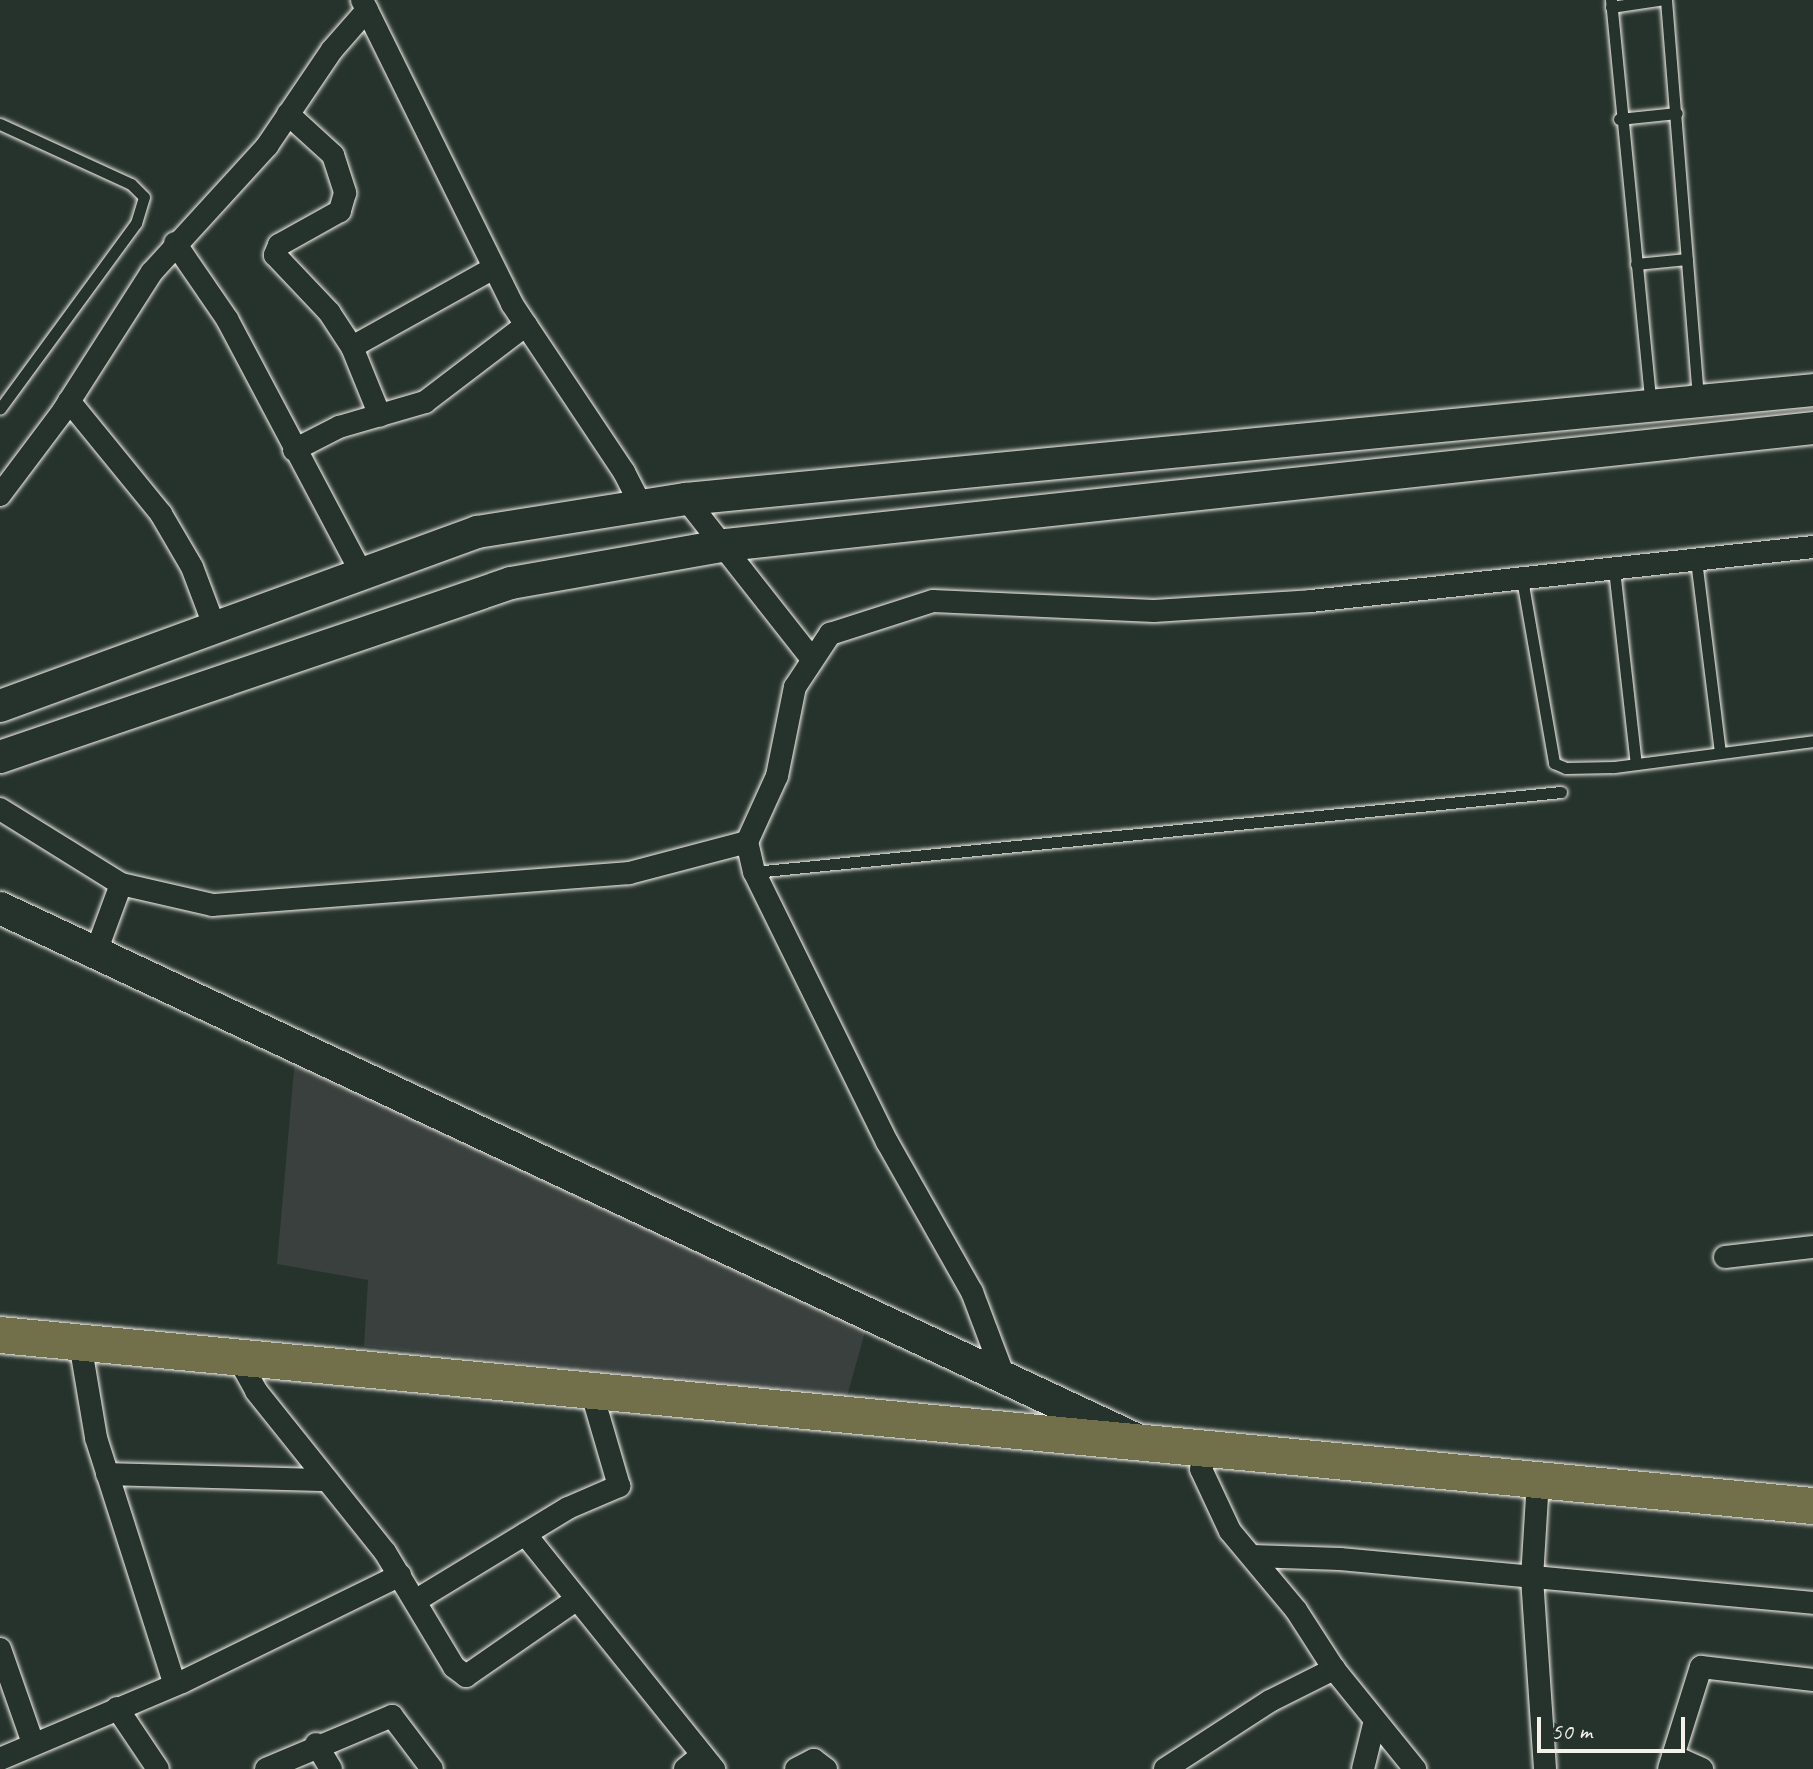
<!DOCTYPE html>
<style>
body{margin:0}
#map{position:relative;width:1813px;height:1769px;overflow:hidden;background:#26332d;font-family:Caveat,sans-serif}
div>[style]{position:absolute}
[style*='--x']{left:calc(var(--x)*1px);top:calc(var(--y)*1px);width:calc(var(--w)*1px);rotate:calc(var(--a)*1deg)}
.built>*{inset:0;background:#39403e}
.roads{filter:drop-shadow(0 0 2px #f4f1e8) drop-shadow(0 0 2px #f4f1e8)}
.lane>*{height:11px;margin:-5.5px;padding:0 5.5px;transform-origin:5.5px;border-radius:5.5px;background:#26332d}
.street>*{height:22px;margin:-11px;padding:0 11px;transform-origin:11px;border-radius:11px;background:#26332d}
.secondary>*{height:32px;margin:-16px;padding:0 16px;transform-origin:16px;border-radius:16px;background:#26332d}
.primary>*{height:36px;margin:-18px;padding:0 18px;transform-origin:18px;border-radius:18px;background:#71704a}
span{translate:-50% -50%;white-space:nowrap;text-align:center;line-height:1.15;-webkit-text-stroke:6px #26332d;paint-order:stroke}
.scale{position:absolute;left:1537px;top:1717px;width:148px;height:36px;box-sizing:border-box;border:4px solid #f4f1e8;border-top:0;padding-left:10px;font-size:24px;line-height:28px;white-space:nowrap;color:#f4f1e8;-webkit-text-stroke:6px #26332d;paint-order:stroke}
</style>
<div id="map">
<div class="built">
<div style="clip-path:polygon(295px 1059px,868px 1321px,846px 1400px,364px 1346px,368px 1280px,277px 1264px)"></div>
</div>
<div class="roads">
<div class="lane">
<div style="--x:1611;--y:0;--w:407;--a:84.4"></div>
<div style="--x:1666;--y:0;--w:401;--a:85.4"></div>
<div style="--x:1611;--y:7;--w:49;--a:-8.3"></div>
<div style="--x:1619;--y:119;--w:58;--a:-5.9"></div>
<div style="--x:0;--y:124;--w:144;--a:24.6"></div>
<div style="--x:131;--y:184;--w:18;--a:45"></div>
<div style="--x:144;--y:197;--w:27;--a:107"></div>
<div style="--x:136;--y:223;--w:230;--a:126.2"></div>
<div style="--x:1636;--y:264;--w:51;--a:-5.6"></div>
<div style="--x:1696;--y:560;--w:194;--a:82.9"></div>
<div style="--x:1614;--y:569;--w:196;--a:83.6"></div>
<div style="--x:1522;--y:579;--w:187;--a:80.1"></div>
<div style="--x:1554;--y:763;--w:13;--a:23"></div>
<div style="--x:1566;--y:768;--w:48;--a:-1.2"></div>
<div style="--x:1614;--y:767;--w:201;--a:-7.4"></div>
<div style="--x:754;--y:872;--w:811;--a:-5.66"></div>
</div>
<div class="street">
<div style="--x:362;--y:0;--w:339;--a:63.7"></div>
<div style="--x:512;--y:304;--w:202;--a:56.3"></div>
<div style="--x:624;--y:472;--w:38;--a:63"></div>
<div style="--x:288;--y:114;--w:61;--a:42.3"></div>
<div style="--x:333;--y:155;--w:40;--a:72"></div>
<div style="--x:345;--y:193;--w:19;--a:106"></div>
<div style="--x:340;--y:211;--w:70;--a:150.9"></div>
<div style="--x:279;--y:245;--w:11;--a:112"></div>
<div style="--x:275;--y:255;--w:79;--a:46.5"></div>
<div style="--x:329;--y:312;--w:42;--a:56.7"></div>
<div style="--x:352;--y:347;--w:74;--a:67.9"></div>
<div style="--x:175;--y:243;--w:92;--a:55.6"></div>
<div style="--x:227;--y:319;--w:289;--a:62.1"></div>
<div style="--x:352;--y:347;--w:162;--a:-29.1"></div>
<div style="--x:69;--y:401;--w:146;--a:50.8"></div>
<div style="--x:161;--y:514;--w:61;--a:59.7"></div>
<div style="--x:192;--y:567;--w:65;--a:69.3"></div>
<div style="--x:294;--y:450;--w:51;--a:-27.1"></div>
<div style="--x:339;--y:427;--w:90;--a:-16.2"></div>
<div style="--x:425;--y:402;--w:127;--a:-37.3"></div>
<div style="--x:0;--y:495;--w:105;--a:-53.1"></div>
<div style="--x:63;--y:411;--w:165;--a:-57.4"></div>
<div style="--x:152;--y:272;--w:171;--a:-47.6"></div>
<div style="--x:267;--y:146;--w:116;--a:-55.9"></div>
<div style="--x:332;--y:50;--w:53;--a:-48.8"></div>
<div style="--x:686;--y:499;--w:202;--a:51.8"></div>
<div style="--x:0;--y:809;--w:142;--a:31.8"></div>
<div style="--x:121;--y:884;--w:94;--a:12.9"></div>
<div style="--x:213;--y:905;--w:417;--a:-4.4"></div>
<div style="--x:629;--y:873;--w:122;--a:-14.7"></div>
<div style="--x:96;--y:952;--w:72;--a:-69.8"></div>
<div style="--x:1725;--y:1257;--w:89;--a:-6.5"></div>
<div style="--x:80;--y:1343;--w:96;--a:80.4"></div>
<div style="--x:96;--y:1438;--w:259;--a:72.3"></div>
<div style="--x:238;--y:1358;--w:38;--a:61"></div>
<div style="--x:256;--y:1391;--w:206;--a:51.3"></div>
<div style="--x:385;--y:1552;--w:134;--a:59"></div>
<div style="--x:454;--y:1667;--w:15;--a:37"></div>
<div style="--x:466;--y:1676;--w:135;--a:-34.7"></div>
<div style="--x:1003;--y:1374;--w:88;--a:-110.7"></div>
<div style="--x:972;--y:1292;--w:172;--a:-119.5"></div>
<div style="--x:887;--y:1142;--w:301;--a:-116.2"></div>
<div style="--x:754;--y:872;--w:31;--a:-103"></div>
<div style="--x:747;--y:842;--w:72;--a:-65.6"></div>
<div style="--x:777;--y:776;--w:91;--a:-78.6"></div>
<div style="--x:795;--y:687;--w:64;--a:-56.6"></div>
<div style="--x:830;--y:634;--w:108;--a:-17.8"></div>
<div style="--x:933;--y:601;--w:221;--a:2.6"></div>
<div style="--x:1154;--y:611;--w:157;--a:-3.6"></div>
<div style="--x:1311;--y:601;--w:505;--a:-6.14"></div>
<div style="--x:107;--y:1474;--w:220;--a:1.6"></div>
<div style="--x:1538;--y:1480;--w:98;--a:93.5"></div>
<div style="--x:1532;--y:1578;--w:191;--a:86.1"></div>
<div style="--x:525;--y:1534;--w:302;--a:51.2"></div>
<div style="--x:1252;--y:1556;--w:88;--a:2"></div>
<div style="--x:1340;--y:1559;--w:475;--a:5.3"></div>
<div style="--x:415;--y:1601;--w:179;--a:-31.3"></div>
<div style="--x:568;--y:1508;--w:56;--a:-23.3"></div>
<div style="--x:619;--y:1486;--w:100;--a:-106.3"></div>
<div style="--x:0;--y:1649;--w:100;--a:70.7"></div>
<div style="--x:1334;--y:1669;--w:129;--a:51"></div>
<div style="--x:117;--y:1708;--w:73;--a:56.1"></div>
<div style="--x:316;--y:1744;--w:29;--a:59"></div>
<div style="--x:1673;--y:1756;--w:32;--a:24"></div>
<div style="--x:0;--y:1759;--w:198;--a:-22.9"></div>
<div style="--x:182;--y:1682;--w:243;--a:-26.1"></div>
<div style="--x:266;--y:1769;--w:137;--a:-22.8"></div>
<div style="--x:392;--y:1716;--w:66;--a:53"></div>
<div style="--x:685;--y:1769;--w:22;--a:-39"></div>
<div style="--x:796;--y:1769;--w:20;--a:-27"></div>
<div style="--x:814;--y:1760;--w:15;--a:37"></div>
<div style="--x:1165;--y:1769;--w:125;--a:-32.9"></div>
<div style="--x:1270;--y:1701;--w:72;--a:-26.6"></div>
<div style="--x:1334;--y:1669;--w:70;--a:-122.8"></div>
<div style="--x:1296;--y:1610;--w:103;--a:-129.9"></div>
<div style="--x:1230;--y:1531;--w:68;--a:-115.1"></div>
<div style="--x:1201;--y:1469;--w:21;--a:-71"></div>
<div style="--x:1363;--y:1769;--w:50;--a:-76.2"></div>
<div style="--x:1669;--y:1769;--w:107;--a:-72.6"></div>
<div style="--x:1701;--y:1667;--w:113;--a:6.6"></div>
</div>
<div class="secondary">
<div style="--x:0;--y:706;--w:508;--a:-20.04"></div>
<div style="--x:477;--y:532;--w:212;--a:-9"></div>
<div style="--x:686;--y:499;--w:1132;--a:-5.52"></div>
<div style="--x:0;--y:757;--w:540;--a:-18.8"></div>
<div style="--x:511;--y:583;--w:218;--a:-10"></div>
<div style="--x:726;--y:545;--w:1093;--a:-6.14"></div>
<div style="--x:0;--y:908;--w:1253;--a:25.07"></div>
</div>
<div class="primary">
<div style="--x:0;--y:1335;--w:1821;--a:5.39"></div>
</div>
</div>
<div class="scale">50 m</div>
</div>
